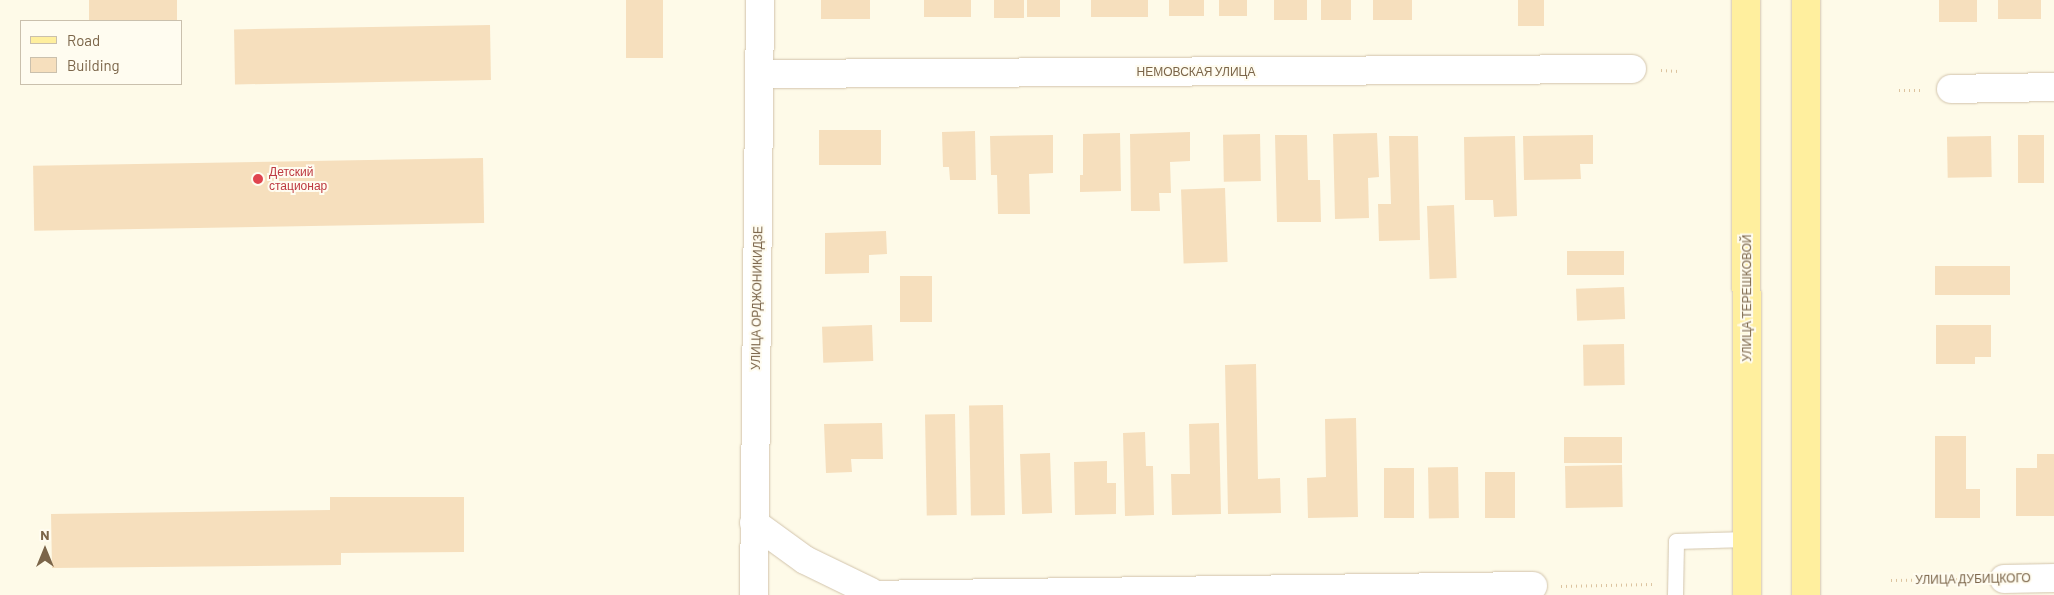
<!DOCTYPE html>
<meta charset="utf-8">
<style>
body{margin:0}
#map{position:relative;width:2054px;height:595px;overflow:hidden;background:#fefae8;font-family:Barlow,sans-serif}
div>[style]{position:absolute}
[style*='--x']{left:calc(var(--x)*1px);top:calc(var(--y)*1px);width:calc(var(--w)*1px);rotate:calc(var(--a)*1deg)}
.building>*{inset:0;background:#f6dfbd;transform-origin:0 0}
.path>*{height:3px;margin-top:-1.5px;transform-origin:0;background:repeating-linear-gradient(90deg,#dcc39f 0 1px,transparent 0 5px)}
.roads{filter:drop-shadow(0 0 1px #d2c4ac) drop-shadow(0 0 1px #d2c4ac)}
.lane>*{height:15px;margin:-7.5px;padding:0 7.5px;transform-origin:7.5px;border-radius:7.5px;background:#fff}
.street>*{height:28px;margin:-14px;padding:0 14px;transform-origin:14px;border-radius:14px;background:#fff}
.primary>*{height:28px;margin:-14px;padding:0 14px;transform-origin:14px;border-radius:14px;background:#ffef9e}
.dots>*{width:14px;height:14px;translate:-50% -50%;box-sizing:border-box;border:2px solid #fffcf0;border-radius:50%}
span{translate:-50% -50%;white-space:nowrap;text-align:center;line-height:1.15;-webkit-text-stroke:4px #fffcf0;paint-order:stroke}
.street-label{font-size:12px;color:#7b6549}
.health-label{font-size:12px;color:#be3a42}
.left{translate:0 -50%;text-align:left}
.legend{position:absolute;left:20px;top:20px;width:162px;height:65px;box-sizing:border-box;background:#fffcf0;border:1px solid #cac0ad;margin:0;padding:6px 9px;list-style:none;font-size:15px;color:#7b6549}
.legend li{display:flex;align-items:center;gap:10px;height:25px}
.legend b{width:25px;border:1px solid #cac0ad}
.north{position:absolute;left:20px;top:525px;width:50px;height:50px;-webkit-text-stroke:4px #fffcf0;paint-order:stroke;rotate:0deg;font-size:14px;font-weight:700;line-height:20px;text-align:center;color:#7b6549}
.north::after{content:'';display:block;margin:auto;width:18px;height:22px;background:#7b6549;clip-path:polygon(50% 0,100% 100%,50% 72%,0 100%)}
</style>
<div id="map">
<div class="building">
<div style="left:89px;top:0;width:88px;height:21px"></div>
<div style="left:626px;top:0;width:37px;height:58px"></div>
<div style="left:821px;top:0;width:49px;height:19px"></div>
<div style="left:924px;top:0;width:47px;height:17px"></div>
<div style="left:994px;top:0;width:30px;height:18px"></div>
<div style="left:1027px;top:0;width:33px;height:17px"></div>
<div style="left:1091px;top:0;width:57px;height:17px"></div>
<div style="left:1169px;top:0;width:35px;height:16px"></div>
<div style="left:1219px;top:0;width:28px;height:16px"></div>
<div style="left:1274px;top:0;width:33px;height:20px"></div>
<div style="left:1321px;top:0;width:30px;height:20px"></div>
<div style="left:1373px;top:0;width:39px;height:20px"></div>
<div style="left:1518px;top:0;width:26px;height:26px"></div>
<div style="left:1939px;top:0;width:38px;height:22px"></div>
<div style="left:1998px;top:0;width:43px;height:19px"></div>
<div style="left:490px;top:25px;width:55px;height:256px;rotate:89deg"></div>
<div style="left:881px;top:130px;width:35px;height:62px;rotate:90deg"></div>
<div style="clip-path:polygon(975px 131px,976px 180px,950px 180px,949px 167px,943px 167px,942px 132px)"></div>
<div style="clip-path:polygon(1190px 132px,1190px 161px,1170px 162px,1171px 193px,1159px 193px,1160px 211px,1131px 211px,1130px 134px)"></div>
<div style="clip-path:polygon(1120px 133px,1121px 191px,1080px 192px,1080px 175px,1083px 175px,1083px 134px)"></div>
<div style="clip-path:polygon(1377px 133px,1379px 177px,1368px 178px,1369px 218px,1335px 219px,1333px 134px)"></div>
<div style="left:1260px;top:134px;width:47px;height:37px;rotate:89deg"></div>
<div style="clip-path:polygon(1053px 135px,1053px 173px,1029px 174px,1030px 214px,998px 214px,997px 175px,991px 175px,990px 136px)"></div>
<div style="clip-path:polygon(1275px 135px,1307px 135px,1308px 180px,1320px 180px,1321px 222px,1277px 222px)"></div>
<div style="clip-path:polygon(1593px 135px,1593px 164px,1580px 164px,1581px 179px,1524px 180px,1523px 136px)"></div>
<div style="left:2018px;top:135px;width:26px;height:48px"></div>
<div style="clip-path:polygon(1389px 136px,1418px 136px,1420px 240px,1379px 241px,1378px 204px,1391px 204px)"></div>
<div style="clip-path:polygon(1515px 136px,1517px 216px,1494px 217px,1493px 200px,1465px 200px,1464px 137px)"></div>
<div style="left:1991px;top:136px;width:41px;height:44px;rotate:89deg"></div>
<div style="left:483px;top:158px;width:65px;height:450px;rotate:89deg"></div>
<div style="left:1225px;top:188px;width:74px;height:44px;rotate:88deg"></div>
<div style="left:1454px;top:205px;width:73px;height:27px;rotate:88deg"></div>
<div style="clip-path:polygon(886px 231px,887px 254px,869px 255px,869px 273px,825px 274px,825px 233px)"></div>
<div style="left:1624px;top:251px;width:24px;height:57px;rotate:90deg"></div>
<div style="left:1935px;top:266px;width:75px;height:29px"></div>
<div style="left:900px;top:276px;width:32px;height:46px"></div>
<div style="left:1624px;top:287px;width:32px;height:48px;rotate:88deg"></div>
<div style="left:872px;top:325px;width:36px;height:50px;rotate:88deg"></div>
<div style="clip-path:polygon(1936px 325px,1991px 325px,1991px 357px,1975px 357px,1975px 364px,1936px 364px)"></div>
<div style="left:1624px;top:344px;width:41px;height:41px;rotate:89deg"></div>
<div style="clip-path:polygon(1256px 364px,1258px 479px,1280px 478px,1281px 513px,1228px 514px,1225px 365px)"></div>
<div style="left:1003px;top:405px;width:110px;height:34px;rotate:89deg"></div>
<div style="left:955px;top:414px;width:101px;height:30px;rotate:89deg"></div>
<div style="clip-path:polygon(1356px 418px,1358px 517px,1308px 518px,1307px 478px,1326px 477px,1325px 419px)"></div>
<div style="clip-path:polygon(882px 423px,883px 459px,851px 459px,852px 472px,826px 473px,824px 424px)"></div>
<div style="clip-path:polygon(1219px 423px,1221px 514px,1172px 515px,1171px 474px,1190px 474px,1189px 424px)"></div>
<div style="clip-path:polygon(1145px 432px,1146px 466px,1153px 466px,1154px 515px,1125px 516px,1123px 433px)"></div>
<div style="clip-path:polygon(1935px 436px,1966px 436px,1966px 489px,1980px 489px,1980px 518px,1935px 518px)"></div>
<div style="left:1622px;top:437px;width:26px;height:58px;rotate:90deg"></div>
<div style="left:1050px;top:453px;width:60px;height:30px;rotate:88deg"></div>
<div style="clip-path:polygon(2037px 454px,2054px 454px,2054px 516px,2016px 516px,2016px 468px,2037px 468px)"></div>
<div style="clip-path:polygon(1107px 461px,1107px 483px,1116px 483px,1116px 514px,1075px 515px,1074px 462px)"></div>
<div style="left:1622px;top:465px;width:42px;height:57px;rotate:89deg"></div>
<div style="left:1458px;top:467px;width:51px;height:30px;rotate:89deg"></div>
<div style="left:1384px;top:468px;width:30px;height:50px"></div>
<div style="left:1485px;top:472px;width:30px;height:46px"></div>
<div style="clip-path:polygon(330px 497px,464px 497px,464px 552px,341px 553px,341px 565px,52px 568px,51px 514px,330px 510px)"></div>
</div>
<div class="path">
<div style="--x:1661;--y:70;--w:17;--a:3"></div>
<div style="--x:1899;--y:90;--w:24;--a:0"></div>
<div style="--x:1891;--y:580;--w:85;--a:-0.7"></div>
<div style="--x:1561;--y:586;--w:91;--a:-1.3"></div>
</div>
<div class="roads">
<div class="lane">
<div style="--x:1675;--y:595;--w:54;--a:-88.9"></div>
<div style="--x:1676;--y:541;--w:71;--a:-1.6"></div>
</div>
<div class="street">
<div style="--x:760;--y:74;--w:872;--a:-0.33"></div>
<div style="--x:1951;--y:89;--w:103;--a:-1.1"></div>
<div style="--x:754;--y:523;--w:63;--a:36"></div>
<div style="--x:805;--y:560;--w:73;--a:25.9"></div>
<div style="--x:2004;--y:579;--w:50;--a:-1.1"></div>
<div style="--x:754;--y:595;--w:595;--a:-89.42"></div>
<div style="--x:862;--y:595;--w:671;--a:-0.77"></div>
</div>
<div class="primary">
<div style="--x:1746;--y:0;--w:595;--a:89.9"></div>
<div style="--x:1806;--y:0;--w:595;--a:90"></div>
</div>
</div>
<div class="dots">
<div style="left:258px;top:179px;background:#e0444e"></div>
</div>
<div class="street-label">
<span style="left:1196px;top:72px">НЕМОВСКАЯ УЛИЦА</span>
<span style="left:757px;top:298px;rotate:-89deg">УЛИЦА ОРДЖОНИКИДЗЕ</span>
<span style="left:1747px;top:298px;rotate:-90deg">УЛИЦА ТЕРЕШКОВОЙ</span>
<span style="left:1973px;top:579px;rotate:-1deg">УЛИЦА ДУБИЦКОГО</span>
</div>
<div class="health-label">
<span class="left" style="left:269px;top:179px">Детский<br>стационар</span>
</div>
<ul class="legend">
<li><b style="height:6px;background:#ffef9e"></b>Road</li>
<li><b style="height:14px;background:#f6dfbd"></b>Building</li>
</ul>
<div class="north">N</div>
</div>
